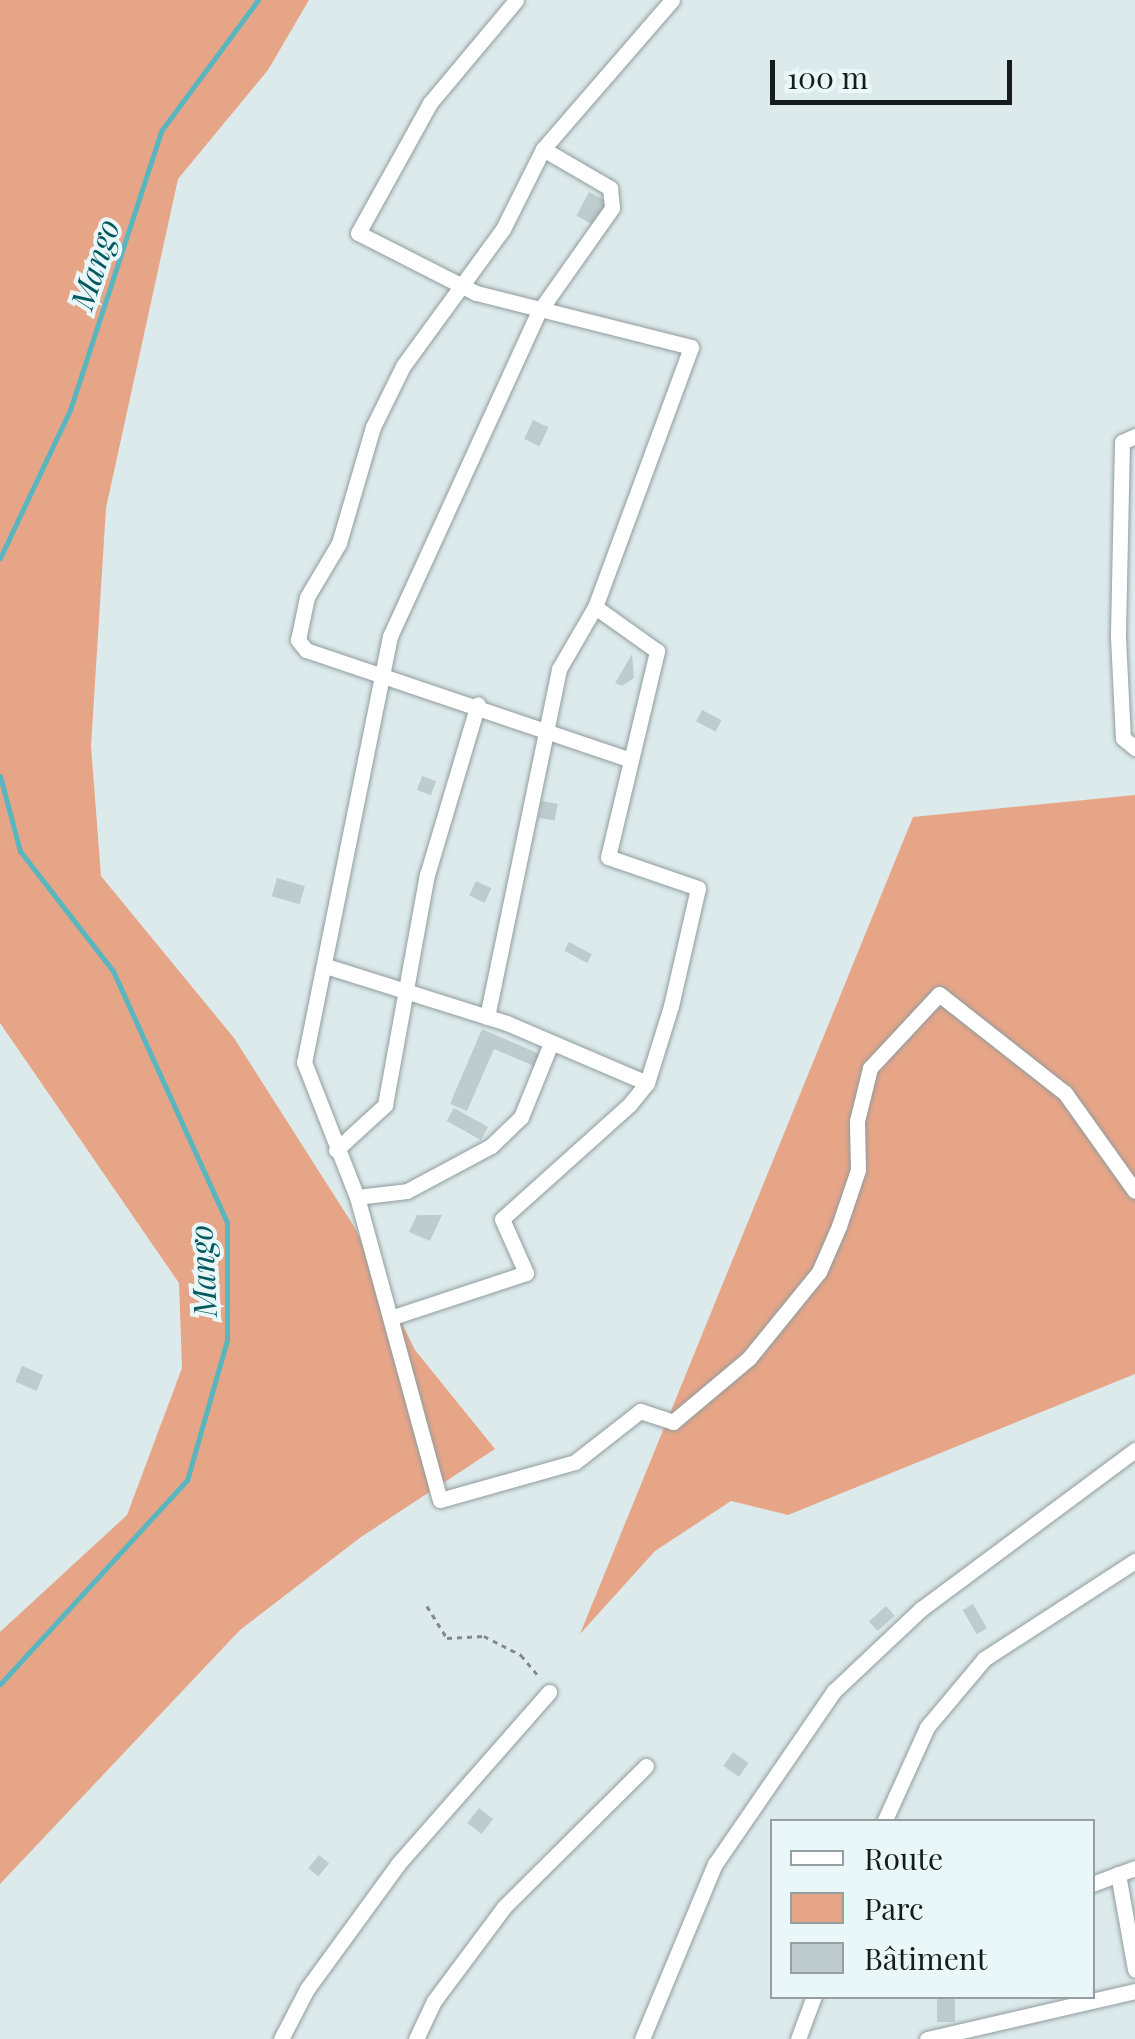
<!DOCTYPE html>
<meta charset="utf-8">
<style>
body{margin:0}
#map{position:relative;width:1135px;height:2039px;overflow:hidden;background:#ddeaeb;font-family:"Playfair Display",serif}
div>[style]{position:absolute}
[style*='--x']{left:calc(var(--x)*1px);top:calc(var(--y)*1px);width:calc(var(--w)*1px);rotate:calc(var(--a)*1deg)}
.green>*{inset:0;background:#e7a588}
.stream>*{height:5px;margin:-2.5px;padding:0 2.5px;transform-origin:2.5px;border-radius:2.5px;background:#59b6bf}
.building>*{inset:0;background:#bfcccd;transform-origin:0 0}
.path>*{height:2.5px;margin-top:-1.25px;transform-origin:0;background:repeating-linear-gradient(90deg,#818a8b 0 5px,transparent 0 10px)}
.roads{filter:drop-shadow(0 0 2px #909c9d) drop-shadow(0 0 2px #909c9d)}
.minor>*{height:15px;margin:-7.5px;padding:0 7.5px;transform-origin:7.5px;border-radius:7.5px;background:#fff}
span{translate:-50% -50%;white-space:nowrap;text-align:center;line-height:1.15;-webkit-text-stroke:8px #eaf7f9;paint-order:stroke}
.water-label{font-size:32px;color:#045960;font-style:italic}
.legend{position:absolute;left:770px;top:1819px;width:325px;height:180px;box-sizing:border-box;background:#eaf7f9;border:2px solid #959fa1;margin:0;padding:12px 18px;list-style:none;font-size:30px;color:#161b1c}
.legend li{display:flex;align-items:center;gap:20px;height:50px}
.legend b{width:50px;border:2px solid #959fa1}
.scale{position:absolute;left:770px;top:60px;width:242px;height:45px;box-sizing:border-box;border:5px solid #161b1c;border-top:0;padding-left:12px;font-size:30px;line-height:35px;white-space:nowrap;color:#161b1c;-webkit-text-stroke:8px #eaf7f9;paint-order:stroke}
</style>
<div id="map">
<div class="green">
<div style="clip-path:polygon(0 0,309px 0,268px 70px,178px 179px,106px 508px,91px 746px,101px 876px,234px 1038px,355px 1228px,415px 1350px,495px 1449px,361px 1537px,240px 1630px,0 1884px,0 1632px,127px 1515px,182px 1368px,179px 1283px,0 1023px)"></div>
<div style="clip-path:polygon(1135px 795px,1135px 1374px,788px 1515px,731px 1501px,655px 1551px,580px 1634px,913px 817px)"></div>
</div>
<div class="stream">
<div style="--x:0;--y:558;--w:164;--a:-64.7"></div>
<div style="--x:70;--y:410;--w:293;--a:-71.9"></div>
<div style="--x:161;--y:131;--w:163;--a:-53.5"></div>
<div style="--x:0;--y:776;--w:78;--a:75.1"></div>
<div style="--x:20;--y:851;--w:152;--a:52.2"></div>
<div style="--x:113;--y:971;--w:276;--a:65.6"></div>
<div style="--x:227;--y:1222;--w:118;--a:90"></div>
<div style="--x:227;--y:1340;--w:146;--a:105.9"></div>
<div style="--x:187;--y:1480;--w:277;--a:132.5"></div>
</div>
<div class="building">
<div style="left:589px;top:192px;width:21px;height:27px;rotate:28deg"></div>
<div style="left:533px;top:420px;width:17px;height:21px;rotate:25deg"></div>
<div style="clip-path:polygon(632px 654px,634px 678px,622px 686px,615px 683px)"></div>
<div style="left:702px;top:710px;width:22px;height:13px;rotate:27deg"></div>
<div style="left:422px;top:776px;width:15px;height:15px;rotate:20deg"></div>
<div style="left:542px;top:801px;width:16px;height:17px;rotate:11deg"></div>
<div style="left:277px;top:878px;width:29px;height:19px;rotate:16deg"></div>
<div style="left:476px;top:881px;width:17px;height:16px;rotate:25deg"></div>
<div style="left:569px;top:942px;width:26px;height:10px;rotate:28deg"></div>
<div style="clip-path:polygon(482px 1029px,544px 1056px,539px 1068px,494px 1049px,467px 1111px,450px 1104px)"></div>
<div style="left:454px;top:1108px;width:39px;height:15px;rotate:29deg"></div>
<div style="clip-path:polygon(417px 1215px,442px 1215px,430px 1241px,409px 1232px)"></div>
<div style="left:22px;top:1366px;width:23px;height:17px;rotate:23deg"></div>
<div style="left:973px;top:1604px;width:28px;height:12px;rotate:60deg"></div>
<div style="left:886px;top:1606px;width:13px;height:23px;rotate:48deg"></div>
<div style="left:733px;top:1752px;width:19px;height:17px;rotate:35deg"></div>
<div style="left:479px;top:1808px;width:18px;height:19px;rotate:38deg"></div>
<div style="left:319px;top:1855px;width:13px;height:17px;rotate:39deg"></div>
<div style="left:937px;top:1996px;width:18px;height:26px"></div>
</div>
<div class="path">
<div style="--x:427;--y:1606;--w:38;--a:58"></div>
<div style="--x:447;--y:1638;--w:37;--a:-3"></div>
<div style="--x:484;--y:1636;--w:42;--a:27.2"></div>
<div style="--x:521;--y:1655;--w:30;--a:50"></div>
</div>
<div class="roads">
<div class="minor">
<div style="--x:543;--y:149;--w:78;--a:30.2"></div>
<div style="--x:610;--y:188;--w:20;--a:84"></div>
<div style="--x:612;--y:208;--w:128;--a:125.2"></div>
<div style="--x:538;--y:313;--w:355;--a:114.6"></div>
<div style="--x:390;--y:636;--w:435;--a:101.4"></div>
<div style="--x:304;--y:1062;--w:145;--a:68.6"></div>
<div style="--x:357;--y:1197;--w:314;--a:74.7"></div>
<div style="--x:440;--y:1500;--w:140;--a:-15.7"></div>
<div style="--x:575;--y:1462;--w:83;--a:-38.1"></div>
<div style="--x:640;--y:1411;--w:35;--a:18"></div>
<div style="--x:673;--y:1422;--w:99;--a:-40.1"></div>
<div style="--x:749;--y:1358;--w:111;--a:-50.9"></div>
<div style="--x:819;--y:1272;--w:50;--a:-66.5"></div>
<div style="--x:839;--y:1226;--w:59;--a:-71.3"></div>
<div style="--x:858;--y:1170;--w:49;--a:-91.2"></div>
<div style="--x:857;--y:1121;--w:55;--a:-76.2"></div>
<div style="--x:870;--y:1068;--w:101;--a:-47"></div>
<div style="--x:939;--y:994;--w:160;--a:38.2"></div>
<div style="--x:1065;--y:1093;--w:120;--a:54.5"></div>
<div style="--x:1135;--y:436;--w:14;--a:155"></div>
<div style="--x:1122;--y:442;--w:195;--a:91.2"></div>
<div style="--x:1118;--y:637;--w:101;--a:87.2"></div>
<div style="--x:1123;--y:738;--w:16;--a:40"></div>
<div style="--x:628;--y:759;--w:340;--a:-161.3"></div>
<div style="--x:306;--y:650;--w:13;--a:-129"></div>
<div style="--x:298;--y:640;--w:44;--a:-78.2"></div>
<div style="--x:307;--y:597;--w:63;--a:-59.3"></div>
<div style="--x:339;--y:543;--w:121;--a:-73.7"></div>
<div style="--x:373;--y:427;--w:68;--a:-63.8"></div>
<div style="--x:403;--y:366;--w:170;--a:-53.9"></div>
<div style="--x:503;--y:229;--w:89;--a:-63.4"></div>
<div style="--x:543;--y:149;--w:197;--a:-49.1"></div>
<div style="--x:326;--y:966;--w:190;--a:17.5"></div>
<div style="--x:507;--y:1023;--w:152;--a:23.2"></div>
<div style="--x:487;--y:1017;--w:355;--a:-78.3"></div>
<div style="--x:559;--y:669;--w:72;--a:-59.9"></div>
<div style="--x:595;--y:607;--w:277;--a:-69.7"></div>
<div style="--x:691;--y:347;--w:222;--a:-165.9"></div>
<div style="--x:476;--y:293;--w:132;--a:-153"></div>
<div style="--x:358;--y:233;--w:149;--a:-61"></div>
<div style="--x:430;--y:103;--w:134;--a:-50.1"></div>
<div style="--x:336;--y:1150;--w:67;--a:-42.6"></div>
<div style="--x:385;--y:1105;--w:234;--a:-79.7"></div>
<div style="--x:427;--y:875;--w:178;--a:-73.4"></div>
<div style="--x:357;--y:1197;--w:50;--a:-6.8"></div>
<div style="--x:407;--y:1191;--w:95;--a:-28.2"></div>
<div style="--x:491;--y:1146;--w:42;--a:-44"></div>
<div style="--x:521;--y:1117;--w:80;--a:-67.9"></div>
<div style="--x:393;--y:1317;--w:140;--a:-18.3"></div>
<div style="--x:526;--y:1273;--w:59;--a:-114"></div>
<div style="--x:502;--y:1219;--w:172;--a:-41.9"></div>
<div style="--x:630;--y:1104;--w:27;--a:-51"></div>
<div style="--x:647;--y:1083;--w:81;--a:-72.7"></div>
<div style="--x:671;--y:1006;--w:121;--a:-77.1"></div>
<div style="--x:698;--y:888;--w:95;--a:-161"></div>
<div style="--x:608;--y:857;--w:212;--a:-76.6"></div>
<div style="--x:657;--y:651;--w:76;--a:-144.6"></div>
<div style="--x:884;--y:1822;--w:104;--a:-65.6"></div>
<div style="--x:927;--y:1727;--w:89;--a:-50"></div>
<div style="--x:984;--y:1659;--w:180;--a:-33"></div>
<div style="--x:1118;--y:1874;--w:97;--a:79.9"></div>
<div style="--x:1092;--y:1884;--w:46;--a:-20.4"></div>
<div style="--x:281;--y:2039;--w:56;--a:-62.5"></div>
<div style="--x:307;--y:1989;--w:155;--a:-53.9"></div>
<div style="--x:398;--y:1864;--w:229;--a:-48.7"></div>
<div style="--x:416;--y:2039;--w:42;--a:-64.7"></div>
<div style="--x:434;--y:2001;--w:117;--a:-53.3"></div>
<div style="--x:504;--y:1907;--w:200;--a:-44.8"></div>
<div style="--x:642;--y:2039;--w:190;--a:-67.4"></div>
<div style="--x:715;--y:1864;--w:210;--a:-55.5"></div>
<div style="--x:834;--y:1691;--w:120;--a:-43.3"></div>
<div style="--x:921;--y:1609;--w:267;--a:-36.6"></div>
<div style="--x:798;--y:2039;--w:46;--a:-69.6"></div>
<div style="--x:927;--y:2039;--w:213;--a:-13"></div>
</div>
</div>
<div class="water-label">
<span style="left:94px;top:264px;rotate:-72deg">Mango</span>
<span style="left:202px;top:1271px;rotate:-93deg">Mango</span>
</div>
<ul class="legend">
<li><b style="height:12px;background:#fff"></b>Route</li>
<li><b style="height:28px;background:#e7a588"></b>Parc</li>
<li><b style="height:28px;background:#bfcccd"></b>Bâtiment</li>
</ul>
<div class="scale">100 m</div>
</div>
